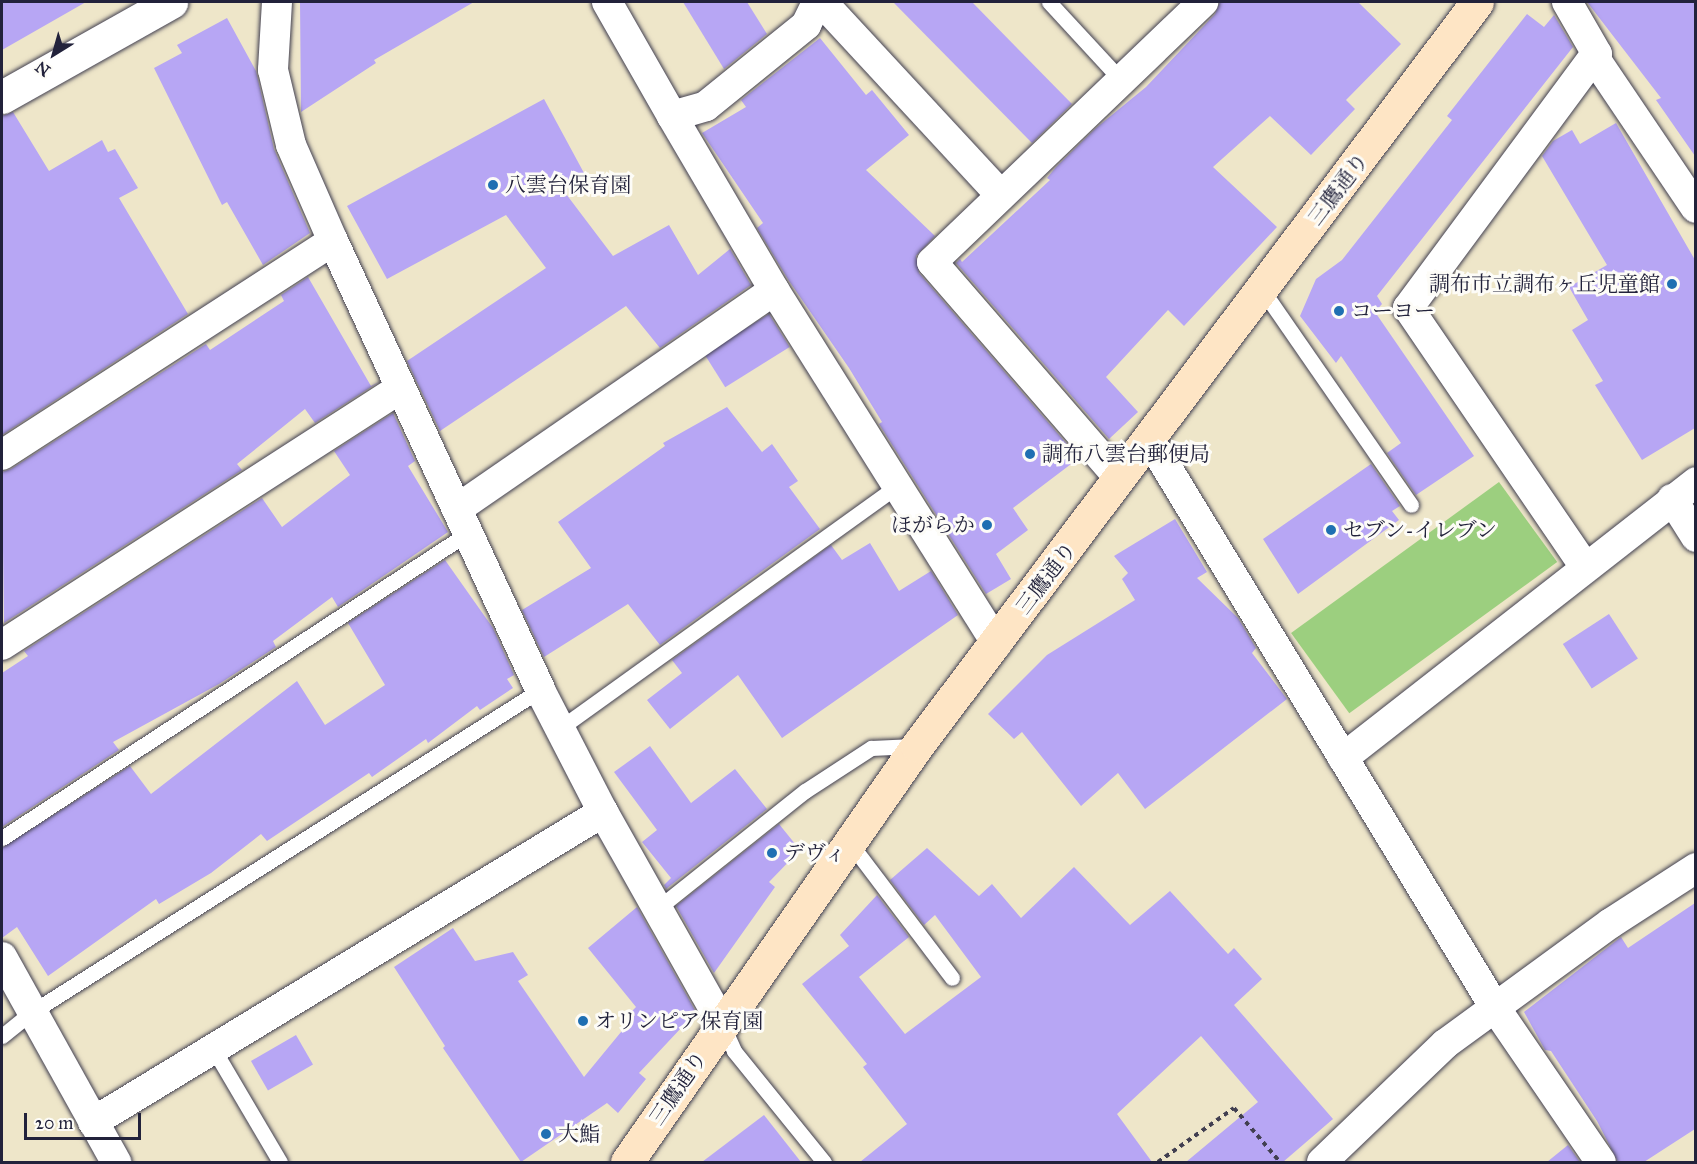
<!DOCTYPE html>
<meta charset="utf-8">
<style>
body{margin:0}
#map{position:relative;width:1697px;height:1164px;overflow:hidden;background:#eee6c9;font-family:"IM FELL Great Primer","Noto Serif JP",serif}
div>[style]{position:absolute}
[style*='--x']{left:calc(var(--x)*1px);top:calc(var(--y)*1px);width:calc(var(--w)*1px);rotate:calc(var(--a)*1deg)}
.green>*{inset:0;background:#9ccf7f;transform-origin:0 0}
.building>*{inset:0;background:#b7a6f4;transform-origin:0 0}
.path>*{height:4px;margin-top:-2px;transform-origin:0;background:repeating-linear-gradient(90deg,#413f50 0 4.5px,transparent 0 9px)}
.roads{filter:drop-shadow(0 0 2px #413f50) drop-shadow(0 0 2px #413f50)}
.service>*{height:15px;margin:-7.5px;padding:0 7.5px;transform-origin:7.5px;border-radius:7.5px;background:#fff}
.minor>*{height:30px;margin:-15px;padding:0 15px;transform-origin:15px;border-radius:15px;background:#fff}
.tertiary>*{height:33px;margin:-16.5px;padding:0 16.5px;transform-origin:16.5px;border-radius:16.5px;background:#fff}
.secondary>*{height:33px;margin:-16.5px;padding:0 16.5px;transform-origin:16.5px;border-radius:16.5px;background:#fee5c5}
.dots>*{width:16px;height:16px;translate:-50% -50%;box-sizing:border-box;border:3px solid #fdfcf7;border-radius:50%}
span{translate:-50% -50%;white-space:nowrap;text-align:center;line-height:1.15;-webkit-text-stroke:6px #fdfcf7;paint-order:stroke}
.poi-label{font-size:21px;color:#22223b}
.left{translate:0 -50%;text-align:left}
.right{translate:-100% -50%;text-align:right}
.street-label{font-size:21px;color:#22223b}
.frame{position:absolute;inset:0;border:3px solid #22223b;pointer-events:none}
.north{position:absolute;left:24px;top:24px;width:60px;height:60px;-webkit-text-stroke:4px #fdfcf7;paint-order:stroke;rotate:217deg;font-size:16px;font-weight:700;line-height:24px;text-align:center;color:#22223b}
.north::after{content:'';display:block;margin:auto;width:21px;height:27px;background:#22223b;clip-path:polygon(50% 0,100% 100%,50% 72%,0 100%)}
.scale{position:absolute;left:24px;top:1113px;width:117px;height:27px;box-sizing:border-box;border:3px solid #22223b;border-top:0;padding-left:8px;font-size:18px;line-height:21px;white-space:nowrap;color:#22223b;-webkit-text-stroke:4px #fdfcf7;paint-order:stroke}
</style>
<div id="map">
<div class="green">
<div style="left:1499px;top:482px;width:99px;height:257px;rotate:54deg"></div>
</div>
<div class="building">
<div style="clip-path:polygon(2px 2px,86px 2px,2px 50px)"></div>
<div style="clip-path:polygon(300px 2px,474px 2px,374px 60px,376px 63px,301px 112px)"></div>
<div style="clip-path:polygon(683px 2px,747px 2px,767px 34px,724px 69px)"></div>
<div style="clip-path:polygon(893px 2px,972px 2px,1072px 104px,1032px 143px)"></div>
<div style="clip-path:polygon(1220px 2px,1358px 2px,1401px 44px,1346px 100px,1355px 109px,1311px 155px,1270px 116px,1213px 167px,1277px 227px,1184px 326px,1168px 310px,1106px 377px,1138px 412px,1109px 439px,956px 263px,960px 259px,962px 262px,1050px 180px,1047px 178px,1056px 167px,1096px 128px,1146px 87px,1215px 14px)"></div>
<div style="clip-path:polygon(1587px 2px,1695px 2px,1695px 156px,1656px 100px,1661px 98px)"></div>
<div style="clip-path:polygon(1527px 14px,1544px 27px,1554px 15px,1573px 47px,1377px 296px,1382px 304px,1375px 312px,1474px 456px,1416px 495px,1387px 453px,1401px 443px,1341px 356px,1336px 363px,1300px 316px,1316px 279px,1342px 260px,1452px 120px,1447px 116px)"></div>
<div style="clip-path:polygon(227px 18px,256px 71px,274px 149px,310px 233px,263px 265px,227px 202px,222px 205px,154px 68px,182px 53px,177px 45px)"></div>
<div style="clip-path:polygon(820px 38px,866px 95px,872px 90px,909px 135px,866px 170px,935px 236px,916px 256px,919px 273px,1079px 458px,1013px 508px,1028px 530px,996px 554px,1011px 579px,986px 594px,879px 424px,882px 422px,849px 368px,789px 281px,757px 228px,763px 223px,702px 133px,746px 107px,741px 100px)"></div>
<div style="clip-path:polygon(544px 99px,584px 173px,560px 186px,613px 256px,669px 225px,698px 275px,730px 249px,751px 285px,660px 348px,626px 306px,440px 431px,407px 361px,546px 268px,506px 215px,387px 279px,347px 206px)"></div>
<div style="clip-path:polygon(13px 112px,49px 171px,102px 140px,108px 152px,115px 149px,138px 188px,119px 198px,188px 314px,2px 435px,2px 116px)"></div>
<div style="clip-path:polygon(1616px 123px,1695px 260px,1695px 428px,1642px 460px,1595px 385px,1603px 381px,1572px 330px,1588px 320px,1569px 287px,1607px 265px,1542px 156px,1553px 141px,1572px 130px,1580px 144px)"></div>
<div style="clip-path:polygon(308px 277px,371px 386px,379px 382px,315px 423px,305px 409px,237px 464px,242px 470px,4px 623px,2px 472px,11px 469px,206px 344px,210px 350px,284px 301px,281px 295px)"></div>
<div style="left:769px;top:314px;width:39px;height:76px;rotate:58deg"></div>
<div style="clip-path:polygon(727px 407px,762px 452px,772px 444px,798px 481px,789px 487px,820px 529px,660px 645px,628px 604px,544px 657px,522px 610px,591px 568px,558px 522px,665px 446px,663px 443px)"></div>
<div style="clip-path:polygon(393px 413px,415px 461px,408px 466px,448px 532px,338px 607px,332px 597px,273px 641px,276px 647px,219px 684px,113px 742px,119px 750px,2px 827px,2px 673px,28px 656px,24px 651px,262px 498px,282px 527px,350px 475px,334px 451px)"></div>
<div style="clip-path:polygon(1371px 464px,1400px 506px,1392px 511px,1399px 520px,1298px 594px,1263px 539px)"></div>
<div style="clip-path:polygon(1175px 519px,1207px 572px,1197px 578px,1238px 618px,1256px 648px,1252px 653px,1287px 699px,1145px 809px,1118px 773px,1081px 806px,1022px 732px,1014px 739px,988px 714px,1047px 655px,1135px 600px,1122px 579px,1128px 573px,1114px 556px)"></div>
<div style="clip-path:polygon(870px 543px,899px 591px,931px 571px,958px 615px,782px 738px,738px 675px,670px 729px,647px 700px,682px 673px,672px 660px,831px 545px,842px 560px)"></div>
<div style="clip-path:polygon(445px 560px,493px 628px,514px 675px,507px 679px,513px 688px,480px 710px,477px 706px,428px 743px,426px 739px,372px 777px,369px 773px,267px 841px,261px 834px,211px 873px,159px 904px,156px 899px,48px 976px,17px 927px,2px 938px,2px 848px,130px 766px,151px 794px,297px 681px,325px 725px,385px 685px,348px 623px)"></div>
<div style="left:1609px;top:614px;width:53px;height:55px;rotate:57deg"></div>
<div style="clip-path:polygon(650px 746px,691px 803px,735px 769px,767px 809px,666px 889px,664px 885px,671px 878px,642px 842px,657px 830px,614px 772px)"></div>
<div style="clip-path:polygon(779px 824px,800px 850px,769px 882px,775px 887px,714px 973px,676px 906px)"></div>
<div style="clip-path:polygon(927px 848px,979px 896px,992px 884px,1021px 918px,1074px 867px,1130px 925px,1170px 891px,1228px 954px,1234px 948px,1262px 979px,1234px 1005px,1333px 1119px,1283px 1162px,1186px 1162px,1258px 1102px,1201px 1036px,1117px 1114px,1152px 1162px,860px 1162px,907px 1124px,863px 1067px,867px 1064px,802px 984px,849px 946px,840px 935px,877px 895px,909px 937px,859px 977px,905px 1034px,981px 977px,935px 915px,924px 925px,890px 880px)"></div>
<div style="clip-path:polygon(1695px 903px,1695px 1129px,1644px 1162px,1618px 1162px,1597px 1121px,1551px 1051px,1545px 1050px,1524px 1012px,1621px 937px,1628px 948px)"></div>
<div style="clip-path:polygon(637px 907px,696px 1012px,639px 1073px,646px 1079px,618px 1113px,607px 1103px,521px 1162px,443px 1048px,445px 1046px,394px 967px,453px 928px,475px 961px,513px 952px,528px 975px,518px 981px,584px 1077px,635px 1015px,631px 1012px,636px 1007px,588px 948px)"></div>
<div style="left:296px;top:1035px;width:34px;height:52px;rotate:60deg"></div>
<div style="clip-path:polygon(764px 1115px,801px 1162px,702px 1162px)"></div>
<div style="clip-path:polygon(1568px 1145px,1580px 1162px,1547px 1162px)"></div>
</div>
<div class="path">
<div style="--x:1158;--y:1162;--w:93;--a:-35.4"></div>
<div style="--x:1234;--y:1108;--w:71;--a:49.6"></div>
</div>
<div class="roads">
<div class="service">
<div style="--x:1049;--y:2;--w:108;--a:47.3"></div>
<div style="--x:1263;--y:291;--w:260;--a:55.3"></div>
<div style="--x:559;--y:729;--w:418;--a:-35.7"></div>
<div style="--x:2;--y:838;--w:557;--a:-33.21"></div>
<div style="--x:850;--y:843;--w:169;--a:52.9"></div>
<div style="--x:657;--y:909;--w:189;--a:-38.6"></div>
<div style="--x:805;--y:791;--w:79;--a:-33.1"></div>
<div style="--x:871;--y:748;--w:43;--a:-2.7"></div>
<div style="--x:723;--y:1026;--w:27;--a:66"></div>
<div style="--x:734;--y:1051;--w:143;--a:51"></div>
<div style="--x:2;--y:1036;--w:38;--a:-39"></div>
<div style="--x:32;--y:1012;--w:601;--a:-32.37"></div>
<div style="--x:214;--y:1050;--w:130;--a:59.5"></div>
</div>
<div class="minor">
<div style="--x:277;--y:2;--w:68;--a:93.4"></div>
<div style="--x:273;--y:70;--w:77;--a:76.5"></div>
<div style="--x:291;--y:145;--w:105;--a:66.4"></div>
<div style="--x:333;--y:241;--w:494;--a:65.2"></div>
<div style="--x:540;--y:690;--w:137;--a:62.7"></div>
<div style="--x:603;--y:812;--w:242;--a:60.6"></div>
<div style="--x:607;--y:2;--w:131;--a:60.3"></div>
<div style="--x:672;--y:116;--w:35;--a:-16"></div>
<div style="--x:706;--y:106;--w:129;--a:-39"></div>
<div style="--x:806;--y:25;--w:25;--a:-64"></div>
<div style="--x:822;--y:2;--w:263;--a:47.2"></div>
<div style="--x:1567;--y:2;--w:60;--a:60"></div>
<div style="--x:1597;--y:54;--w:4;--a:135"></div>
<div style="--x:672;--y:116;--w:202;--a:59.6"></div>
<div style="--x:774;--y:290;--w:418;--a:57.8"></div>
<div style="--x:1150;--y:440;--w:662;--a:58.71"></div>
<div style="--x:1494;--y:1006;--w:189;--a:55.6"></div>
<div style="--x:2;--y:455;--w:394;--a:-32.9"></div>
<div style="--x:1120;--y:479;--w:287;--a:-130.9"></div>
<div style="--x:932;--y:262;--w:376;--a:-43.8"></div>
<div style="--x:1672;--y:499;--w:45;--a:57.7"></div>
<div style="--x:457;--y:509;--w:385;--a:-34.6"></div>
<div style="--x:1585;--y:567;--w:314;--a:-124.3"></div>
<div style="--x:1408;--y:308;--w:312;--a:-53.5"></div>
<div style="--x:1594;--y:57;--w:182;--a:56"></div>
<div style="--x:2;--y:645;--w:472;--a:-32.8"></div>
<div style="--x:1343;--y:758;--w:448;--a:-38"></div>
<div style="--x:2;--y:957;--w:235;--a:60.9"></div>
<div style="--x:93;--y:1122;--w:597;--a:-31.29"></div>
<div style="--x:1322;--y:1162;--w:170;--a:-43.8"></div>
<div style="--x:1445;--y:1044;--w:205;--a:-36.1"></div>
<div style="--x:1611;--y:923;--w:101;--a:-32.9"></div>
</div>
<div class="tertiary">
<div style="--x:2;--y:97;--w:194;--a:-29.3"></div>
</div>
<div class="secondary">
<div style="--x:627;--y:1162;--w:507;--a:-55.12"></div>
<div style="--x:917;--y:746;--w:931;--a:-53.03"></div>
</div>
</div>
<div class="dots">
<div style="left:493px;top:185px;background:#1f6fb2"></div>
<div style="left:1672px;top:284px;background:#1f6fb2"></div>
<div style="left:1339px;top:311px;background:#1f6fb2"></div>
<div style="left:1030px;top:454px;background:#1f6fb2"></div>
<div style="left:987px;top:525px;background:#1f6fb2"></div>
<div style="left:1331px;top:530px;background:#1f6fb2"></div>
<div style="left:772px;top:853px;background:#1f6fb2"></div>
<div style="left:583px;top:1021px;background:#1f6fb2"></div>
<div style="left:546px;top:1134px;background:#1f6fb2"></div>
</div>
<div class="poi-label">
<span class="left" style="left:505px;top:185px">八雲台保育園</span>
<span class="right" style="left:1660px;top:284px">調布市立調布ヶ丘児童館</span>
<span class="left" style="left:1351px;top:311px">コーヨー</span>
<span class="left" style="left:1042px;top:454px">調布八雲台郵便局</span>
<span class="right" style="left:975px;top:525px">ほがらか</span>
<span class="left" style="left:1343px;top:530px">セブン-イレブン</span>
<span class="left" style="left:784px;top:853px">デヴィ</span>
<span class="left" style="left:595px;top:1021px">オリンピア保育園</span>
<span class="left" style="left:558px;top:1134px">大鮨</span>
</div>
<div class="street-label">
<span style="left:1338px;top:189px;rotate:-53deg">三鷹通り</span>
<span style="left:1046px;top:578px;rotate:-53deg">三鷹通り</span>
<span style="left:678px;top:1088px;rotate:-56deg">三鷹通り</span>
</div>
<div class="frame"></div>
<div class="north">N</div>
<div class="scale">20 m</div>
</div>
